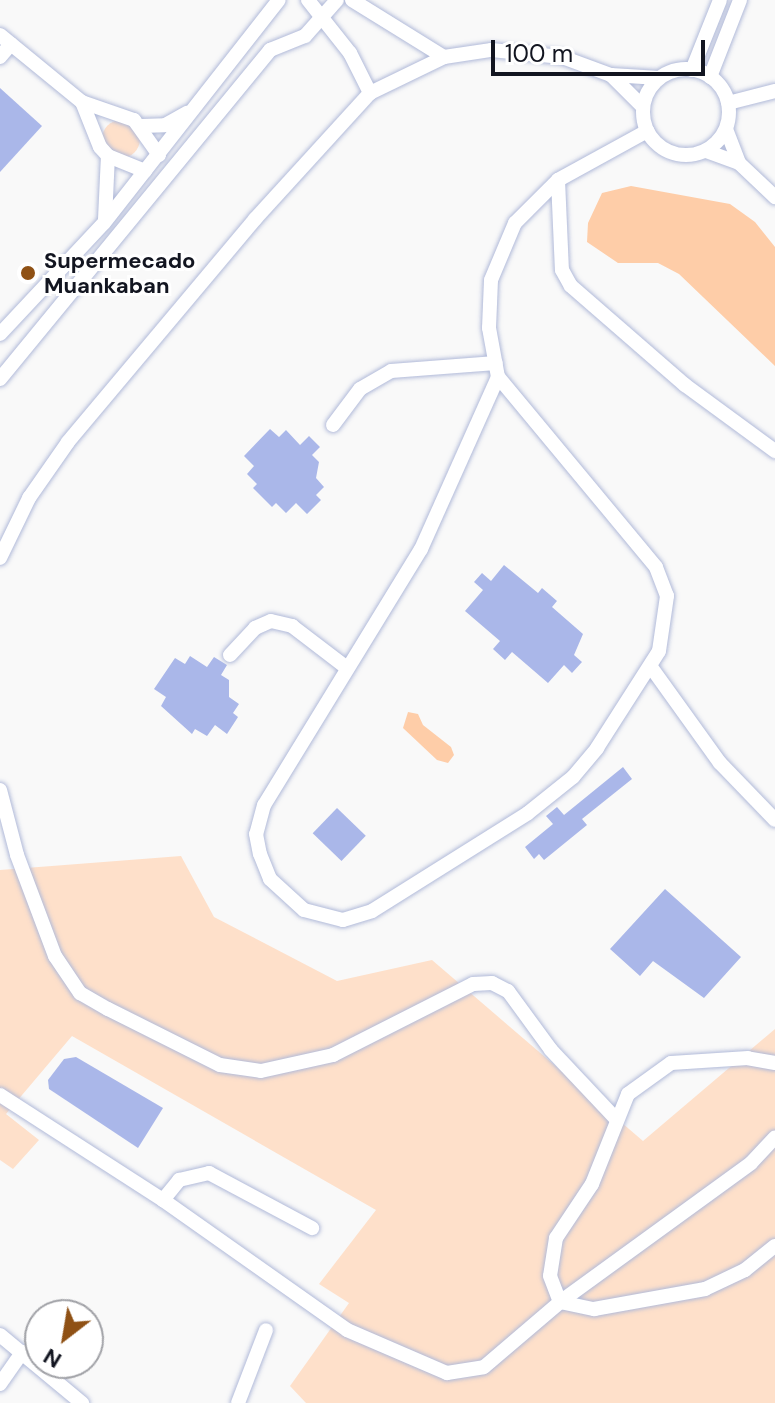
<!DOCTYPE html>
<style>
body{margin:0}
#map{position:relative;width:775px;height:1403px;overflow:hidden;background:#f9f9f9;font-family:"DM Sans",sans-serif}
div>[style]{position:absolute}
[style*='--x']{left:calc(var(--x)*1px);top:calc(var(--y)*1px);width:calc(var(--w)*1px);rotate:calc(var(--a)*1deg)}
.green>*{inset:0;background:#fee0ca}
.round{border-radius:50%}
.water>*{inset:0;background:#fecda8}
.building>*{inset:0;background:#aab7e9;transform-origin:0 0}
.roads{filter:drop-shadow(0 0 2px #b1bad9) drop-shadow(0 0 2px #b1bad9)}
.minor>*{height:14px;margin:-7px;padding:0 7px;transform-origin:7px;border-radius:7px;background:#fff}
.minor>.ring{margin:-7px;padding:0;box-sizing:content-box;background:none;border:14px solid #fff;border-radius:50%}
.dots>*{width:22px;height:22px;translate:-50% -50%;box-sizing:border-box;border:4px solid #fff;border-radius:50%}
span{translate:-50% -50%;white-space:nowrap;text-align:center;line-height:1.15;-webkit-text-stroke:6px #fff;paint-order:stroke}
.poi-label{font-size:22px;color:#121520;font-weight:700}
.left{translate:0 -50%;text-align:left}
.north{position:absolute;left:24px;top:1299px;width:80px;height:80px;box-sizing:border-box;background:#fff;border:2px solid #a0a1a6;border-radius:50%;rotate:211deg;font-size:22px;font-weight:700;line-height:32px;text-align:center;color:#121520}
.north::after{content:'';display:block;margin:auto;width:28px;height:36px;background:#8f5115;clip-path:polygon(50% 0,100% 100%,50% 72%,0 100%)}
.scale{position:absolute;left:491px;top:40px;width:214px;height:36px;box-sizing:border-box;border:4px solid #121520;border-top:0;padding-left:10px;font-size:24px;line-height:28px;white-space:nowrap;color:#121520;-webkit-text-stroke:6px #fff;paint-order:stroke}
</style>
<div id="map">
<div class="green">
<div class="round" style="left:102px;top:120px;width:38px;height:38px"></div>
<div style="clip-path:polygon(181px 856px,214px 917px,337px 981px,432px 960px,643px 1141px,775px 1029px,775px 1403px,306px 1403px,290px 1386px,349px 1303px,319px 1284px,376px 1210px,72px 1036px,6px 1114px,39px 1140px,13px 1169px,0 1160px,0 870px)"></div>
</div>
<div class="water">
<div style="clip-path:polygon(631px 186px,730px 204px,755px 222px,775px 247px,775px 366px,679px 274px,658px 263px,618px 263px,587px 242px,588px 223px,602px 193px)"></div>
<div style="clip-path:polygon(408px 712px,418px 714px,423px 725px,451px 747px,454px 755px,448px 763px,437px 760px,403px 728px)"></div>
</div>
<div class="building">
<div style="clip-path:polygon(0 88px,42px 126px,0 172px)"></div>
<div style="clip-path:polygon(270px 429px,279px 437px,286px 430px,300px 445px,309px 436px,320px 447px,312px 455px,319px 462px,316px 478px,324px 487px,316px 495px,321px 500px,307px 514px,296px 503px,286px 513px,276px 503px,272px 507px,253px 488px,257px 484px,247px 474px,254px 466px,244px 456px)"></div>
<div style="clip-path:polygon(504px 565px,538px 593px,542px 588px,557px 601px,552px 607px,583px 634px,574px 655px,582px 662px,572px 673px,564px 665px,548px 683px,512px 652px,505px 660px,493px 649px,500px 641px,465px 611px,483px 590px,474px 582px,482px 573px,491px 581px)"></div>
<div style="clip-path:polygon(190px 656px,207px 667px,214px 657px,227px 665px,221px 675px,229px 680px,229px 697px,239px 704px,233px 713px,238px 717px,227px 734px,215px 725px,207px 736px,195px 729px,192px 734px,161px 706px,166px 697px,154px 689px,175px 658px,185px 664px)"></div>
<div style="clip-path:polygon(623px 767px,632px 779px,582px 819px,587px 825px,544px 860px,539px 854px,534px 859px,525px 847px,553px 824px,546px 816px,557px 807px,564px 815px)"></div>
<div style="left:337px;top:808px;width:40px;height:35px;rotate:44deg"></div>
<div style="clip-path:polygon(665px 889px,741px 957px,704px 998px,653px 961px,640px 976px,610px 949px)"></div>
<div style="clip-path:polygon(76px 1057px,163px 1108px,138px 1148px,49px 1089px,48px 1080px,64px 1059px)"></div>
</div>
<div class="roads">
<div class="minor">
<div style="--x:308;--y:0;--w:68;--a:51.6"></div>
<div style="--x:350;--y:53;--w:45;--a:63.4"></div>
<div style="--x:352;--y:0;--w:108;--a:31.8"></div>
<div style="--x:0;--y:35;--w:106;--a:39.3"></div>
<div style="--x:82;--y:102;--w:55;--a:19.1"></div>
<div style="--x:134;--y:120;--w:43;--a:54.5"></div>
<div style="--x:0;--y:57;--w:17;--a:-50"></div>
<div class="ring" style="left:643px;top:69px;width:72px;height:72px"></div>
<div style="--x:692;--y:70;--w:75;--a:-68.2"></div>
<div style="--x:611;--y:75;--w:45;--a:45"></div>
<div style="--x:710;--y:77;--w:83;--a:-68.7"></div>
<div style="--x:82;--y:102;--w:48;--a:68.2"></div>
<div style="--x:100;--y:147;--w:12;--a:48"></div>
<div style="--x:108;--y:156;--w:40;--a:22"></div>
<div style="--x:728;--y:103;--w:49;--a:-14.3"></div>
<div style="--x:141;--y:126;--w:24;--a:-2"></div>
<div style="--x:165;--y:125;--w:25;--a:-29"></div>
<div style="--x:726;--y:129;--w:36;--a:69"></div>
<div style="--x:706;--y:151;--w:35;--a:20"></div>
<div style="--x:739;--y:163;--w:50;--a:43.4"></div>
<div style="--x:558;--y:180;--w:90;--a:87.5"></div>
<div style="--x:562;--y:270;--w:18;--a:61"></div>
<div style="--x:571;--y:286;--w:151;--a:41"></div>
<div style="--x:685;--y:385;--w:112;--a:36.3"></div>
<div style="--x:105;--y:219;--w:63;--a:-87.3"></div>
<div style="--x:0;--y:334;--w:152;--a:-46.9"></div>
<div style="--x:104;--y:223;--w:283;--a:-51.9"></div>
<div style="--x:498;--y:377;--w:188;--a:114.1"></div>
<div style="--x:421;--y:549;--w:300;--a:121.5"></div>
<div style="--x:264;--y:805;--w:30;--a:105"></div>
<div style="--x:256;--y:834;--w:20;--a:79"></div>
<div style="--x:260;--y:854;--w:27;--a:68"></div>
<div style="--x:270;--y:879;--w:46;--a:42.4"></div>
<div style="--x:304;--y:910;--w:40;--a:14.4"></div>
<div style="--x:343;--y:920;--w:30;--a:-17"></div>
<div style="--x:372;--y:911;--w:184;--a:-32.1"></div>
<div style="--x:528;--y:813;--w:58;--a:-38.7"></div>
<div style="--x:573;--y:777;--w:38;--a:-50"></div>
<div style="--x:597;--y:748;--w:115;--a:-57.4"></div>
<div style="--x:659;--y:651;--w:56;--a:-81.7"></div>
<div style="--x:667;--y:596;--w:31;--a:-111"></div>
<div style="--x:656;--y:567;--w:247;--a:-129.7"></div>
<div style="--x:498;--y:377;--w:50;--a:-100.4"></div>
<div style="--x:489;--y:328;--w:48;--a:-87.6"></div>
<div style="--x:491;--y:280;--w:62;--a:-67.2"></div>
<div style="--x:515;--y:223;--w:61;--a:-45"></div>
<div style="--x:558;--y:180;--w:102;--a:-28.8"></div>
<div style="--x:0;--y:379;--w:426;--a:-50.6"></div>
<div style="--x:270;--y:50;--w:38;--a:-22"></div>
<div style="--x:305;--y:36;--w:48;--a:-48.4"></div>
<div style="--x:333;--y:425;--w:45;--a:-53.1"></div>
<div style="--x:360;--y:389;--w:36;--a:-30"></div>
<div style="--x:391;--y:371;--w:105;--a:-4.4"></div>
<div style="--x:0;--y:558;--w:67;--a:-64.2"></div>
<div style="--x:29;--y:498;--w:68;--a:-55.1"></div>
<div style="--x:68;--y:442;--w:291;--a:-50"></div>
<div style="--x:255;--y:219;--w:171;--a:-47.6"></div>
<div style="--x:370;--y:93;--w:82;--a:-25.9"></div>
<div style="--x:444;--y:57;--w:48;--a:-8.5"></div>
<div style="--x:491;--y:50;--w:71;--a:5.6"></div>
<div style="--x:562;--y:57;--w:52;--a:20.2"></div>
<div style="--x:611;--y:75;--w:48;--a:3.6"></div>
<div style="--x:230;--y:655;--w:37;--a:-47"></div>
<div style="--x:255;--y:628;--w:17;--a:-24"></div>
<div style="--x:271;--y:621;--w:22;--a:13"></div>
<div style="--x:292;--y:626;--w:69;--a:37.4"></div>
<div style="--x:651;--y:667;--w:118;--a:54.3"></div>
<div style="--x:720;--y:763;--w:79;--a:46"></div>
<div style="--x:0;--y:790;--w:67;--a:75.3"></div>
<div style="--x:17;--y:855;--w:108;--a:69.4"></div>
<div style="--x:55;--y:956;--w:45;--a:56"></div>
<div style="--x:80;--y:993;--w:32;--a:30"></div>
<div style="--x:108;--y:1009;--w:125;--a:26.6"></div>
<div style="--x:220;--y:1065;--w:41;--a:8.3"></div>
<div style="--x:261;--y:1071;--w:74;--a:-12.5"></div>
<div style="--x:333;--y:1055;--w:157;--a:-26.9"></div>
<div style="--x:473;--y:984;--w:19;--a:-3"></div>
<div style="--x:492;--y:983;--w:18;--a:27"></div>
<div style="--x:508;--y:991;--w:73;--a:53.9"></div>
<div style="--x:551;--y:1050;--w:93;--a:46.7"></div>
<div style="--x:775;--y:1063;--w:27;--a:-170"></div>
<div style="--x:748;--y:1058;--w:77;--a:176.3"></div>
<div style="--x:671;--y:1063;--w:53;--a:144.2"></div>
<div style="--x:628;--y:1094;--w:97;--a:111.8"></div>
<div style="--x:592;--y:1184;--w:65;--a:123.7"></div>
<div style="--x:556;--y:1238;--w:38;--a:99"></div>
<div style="--x:550;--y:1276;--w:28;--a:69"></div>
<div style="--x:560;--y:1302;--w:35;--a:12"></div>
<div style="--x:594;--y:1309;--w:113;--a:-10.2"></div>
<div style="--x:705;--y:1289;--w:44;--a:-25.4"></div>
<div style="--x:745;--y:1270;--w:38;--a:-39"></div>
<div style="--x:0;--y:1095;--w:194;--a:32.8"></div>
<div style="--x:163;--y:1200;--w:225;--a:35.2"></div>
<div style="--x:347;--y:1330;--w:109;--a:23.3"></div>
<div style="--x:447;--y:1373;--w:37;--a:-9"></div>
<div style="--x:484;--y:1367;--w:100;--a:-40.5"></div>
<div style="--x:560;--y:1302;--w:236;--a:-36"></div>
<div style="--x:751;--y:1163;--w:35;--a:-47"></div>
<div style="--x:163;--y:1200;--w:26;--a:-51"></div>
<div style="--x:179;--y:1180;--w:31;--a:-13"></div>
<div style="--x:209;--y:1173;--w:117;--a:28.1"></div>
<div style="--x:0;--y:1335;--w:107;--a:39.7"></div>
<div style="--x:0;--y:1384;--w:39;--a:-55"></div>
<div style="--x:238;--y:1403;--w:78;--a:-69"></div>
</div>
</div>
<div class="dots">
<div style="left:28px;top:273px;background:#8f5115"></div>
</div>
<div class="poi-label">
<span class="left" style="left:44px;top:273px">Supermecado<br>Muankaban</span>
</div>
<div class="north">N</div>
<div class="scale">100 m</div>
</div>
